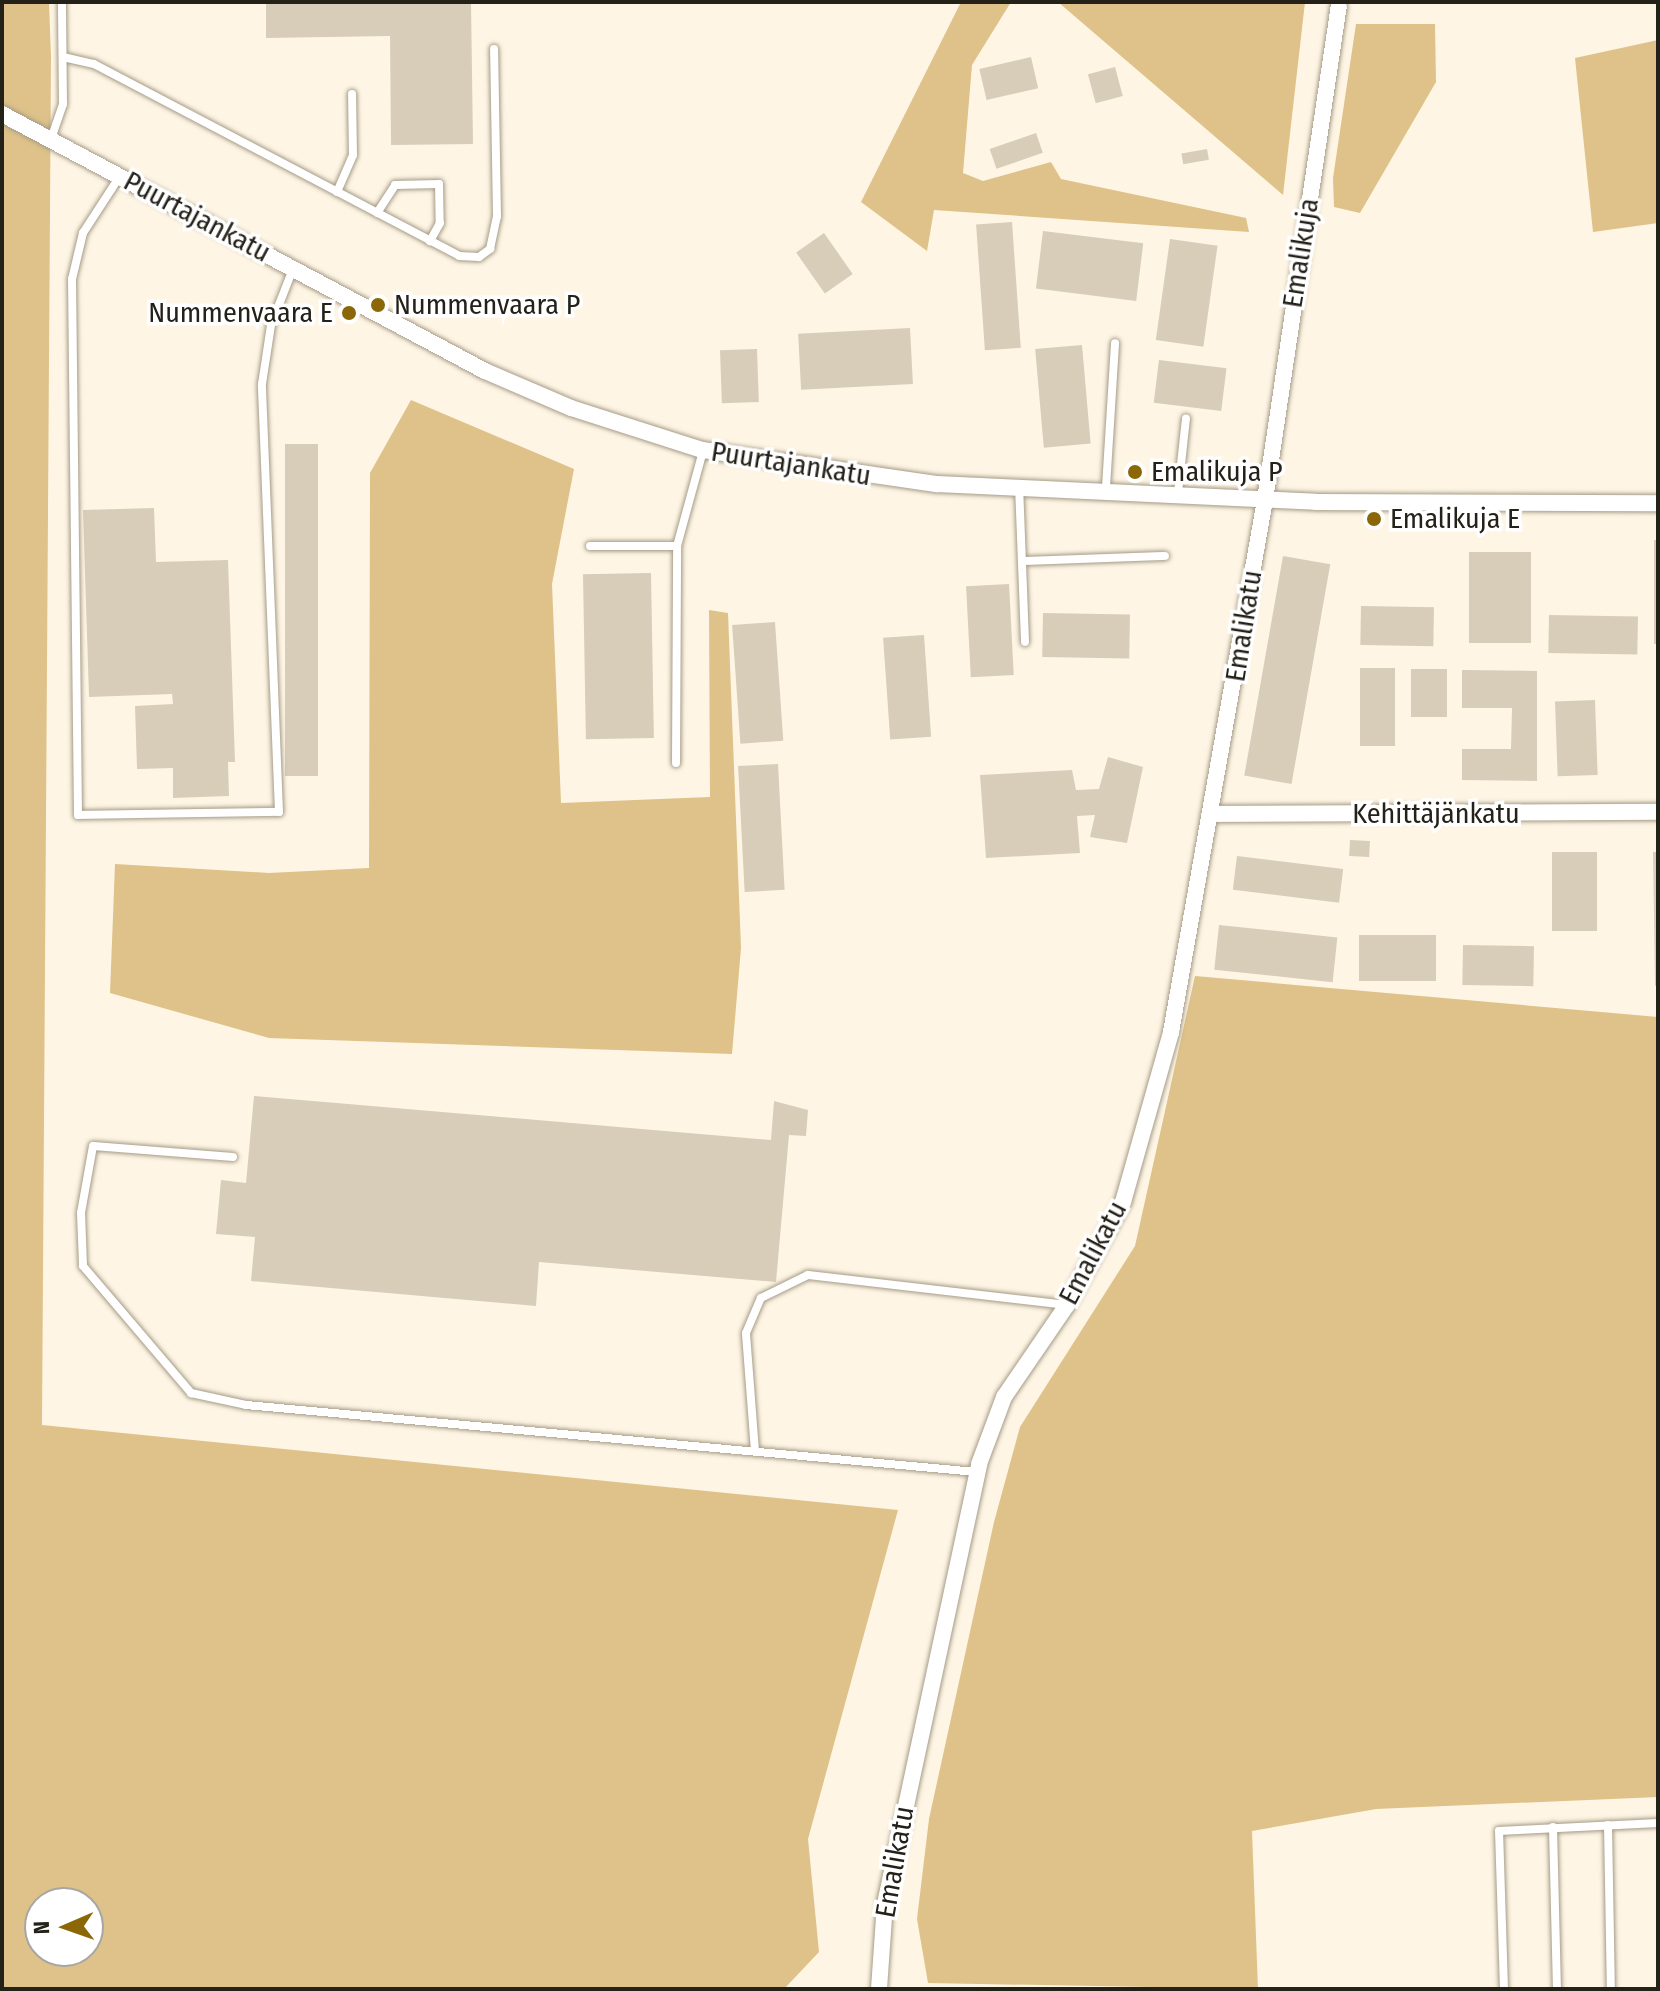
<!DOCTYPE html>
<meta charset="utf-8">
<style>
body{margin:0}
#map{position:relative;width:1660px;height:1991px;overflow:hidden;background:#fef5e4;font-family:"Fira Sans Condensed",sans-serif}
div>[style]{position:absolute}
[style*='--x']{left:calc(var(--x)*1px);top:calc(var(--y)*1px);width:calc(var(--w)*1px);rotate:calc(var(--a)*1deg)}
.green>*{inset:0;background:#dec289}
.building>*{inset:0;background:#d8cdb9;transform-origin:0 0}
.roads{filter:drop-shadow(0 0 2px #a59b87) drop-shadow(0 0 2px #a59b87)}
.lane>*{height:8px;margin:-4px;padding:0 4px;transform-origin:4px;border-radius:4px;background:#fff}
.street>*{height:16px;margin:-8px;padding:0 8px;transform-origin:8px;border-radius:8px;background:#fff}
.dots>*{width:22px;height:22px;translate:-50% -50%;box-sizing:border-box;border:4px solid #fff;border-radius:50%}
span{translate:-50% -50%;white-space:nowrap;text-align:center;line-height:1.15;-webkit-text-stroke:7px #fff;paint-order:stroke}
.street-label{font-size:28px;color:#242119}
.poi-label{font-size:28px;color:#242119}
.left{translate:0 -50%;text-align:left}
.right{translate:-100% -50%;text-align:right}
.frame{position:absolute;inset:0;border:4px solid #242119;pointer-events:none}
.north{position:absolute;left:24px;top:1887px;width:80px;height:80px;box-sizing:border-box;background:#fff;border:2px solid #a7a6a3;border-radius:50%;rotate:268deg;font-size:22px;font-weight:700;line-height:32px;text-align:center;color:#242119}
.north::after{content:'';display:block;margin:auto;width:28px;height:36px;background:#8b6707;clip-path:polygon(50% 0,100% 100%,50% 72%,0 100%)}
</style>
<div id="map">
<div class="green">
<div style="clip-path:polygon(evenodd,2px 2px,49px 2px,51px 57px,42px 1425px,898px 1510px,808px 1839px,819px 1952px,784px 1989px,2px 1989px,2px 2px,40px 1903px,88px 1903px,88px 1951px,40px 1951px,40px 1903px)"></div>
<div style="clip-path:polygon(961px 2px,1011px 2px,972px 65px,963px 173px,983px 181px,1051px 162px,1061px 179px,1246px 218px,1249px 232px,934px 210px,927px 251px,861px 202px)"></div>
<div style="clip-path:polygon(1058px 2px,1305px 2px,1283px 195px)"></div>
<div style="clip-path:polygon(1356px 24px,1435px 24px,1436px 82px,1360px 213px,1334px 207px,1333px 178px)"></div>
<div style="clip-path:polygon(1658px 40px,1658px 223px,1593px 232px,1575px 58px)"></div>
<div style="clip-path:polygon(411px 400px,574px 469px,552px 584px,561px 803px,710px 797px,709px 610px,728px 613px,741px 948px,732px 1054px,269px 1038px,110px 993px,115px 864px,269px 873px,369px 868px,370px 473px)"></div>
<div style="clip-path:polygon(1195px 976px,1658px 1017px,1658px 1797px,1376px 1809px,1252px 1831px,1258px 1989px,928px 1983px,917px 1919px,929px 1819px,994px 1522px,1020px 1427px,1135px 1246px)"></div>
</div>
<div class="building">
<div style="clip-path:polygon(266px 2px,471px 2px,473px 144px,391px 145px,390px 36px,266px 38px)"></div>
<div style="left:1031px;top:57px;width:32px;height:53px;rotate:77deg"></div>
<div style="left:1115px;top:67px;width:30px;height:28px;rotate:75deg"></div>
<div style="left:1036px;top:133px;width:21px;height:49px;rotate:71deg"></div>
<div style="left:1207px;top:149px;width:11px;height:26px;rotate:80deg"></div>
<div style="left:1012px;top:222px;width:126px;height:36px;rotate:86deg"></div>
<div style="left:1043px;top:231px;width:101px;height:58px;rotate:7deg"></div>
<div style="left:824px;top:233px;width:50px;height:34px;rotate:55deg"></div>
<div style="left:1170px;top:239px;width:48px;height:102px;rotate:8deg"></div>
<div style="left:910px;top:328px;width:56px;height:112px;rotate:87deg"></div>
<div style="left:1082px;top:345px;width:99px;height:47px;rotate:85deg"></div>
<div style="left:757px;top:349px;width:53px;height:37px;rotate:88deg"></div>
<div style="left:1159px;top:360px;width:68px;height:43px;rotate:7deg"></div>
<div style="left:285px;top:444px;width:33px;height:332px"></div>
<div style="clip-path:polygon(154px 508px,156px 562px,228px 560px,235px 762px,228px 762px,229px 796px,173px 798px,173px 768px,137px 769px,135px 706px,173px 704px,172px 694px,89px 697px,83px 510px)"></div>
<div style="left:1654px;top:540px;width:4px;height:104px"></div>
<div style="left:1469px;top:552px;width:62px;height:91px"></div>
<div style="left:1283px;top:556px;width:48px;height:223px;rotate:10deg"></div>
<div style="left:651px;top:573px;width:165px;height:68px;rotate:89deg"></div>
<div style="left:1009px;top:584px;width:91px;height:43px;rotate:87deg"></div>
<div style="left:1361px;top:606px;width:73px;height:39px;rotate:1deg"></div>
<div style="left:1043px;top:613px;width:87px;height:44px;rotate:1deg"></div>
<div style="left:1549px;top:615px;width:89px;height:38px;rotate:1deg"></div>
<div style="left:775px;top:622px;width:119px;height:43px;rotate:86deg"></div>
<div style="left:924px;top:635px;width:102px;height:41px;rotate:86deg"></div>
<div style="left:1360px;top:668px;width:35px;height:78px"></div>
<div style="left:1411px;top:669px;width:36px;height:48px"></div>
<div style="clip-path:polygon(1462px 670px,1537px 671px,1537px 781px,1462px 780px,1462px 749px,1511px 749px,1512px 708px,1462px 708px)"></div>
<div style="left:1595px;top:700px;width:75px;height:40px;rotate:88deg"></div>
<div style="clip-path:polygon(1108px 757px,1143px 767px,1127px 843px,1090px 837px,1095px 815px,1077px 816px,1080px 853px,986px 858px,980px 775px,1072px 770px,1076px 790px,1099px 789px)"></div>
<div style="left:778px;top:764px;width:126px;height:40px;rotate:87deg"></div>
<div style="left:1350px;top:840px;width:20px;height:16px;rotate:3deg"></div>
<div style="left:1552px;top:852px;width:45px;height:79px"></div>
<div style="clip-path:polygon(1653px 852px,1658px 852px,1658px 986px,1655px 986px)"></div>
<div style="left:1237px;top:856px;width:107px;height:34px;rotate:7deg"></div>
<div style="left:1219px;top:925px;width:119px;height:45px;rotate:6deg"></div>
<div style="left:1359px;top:935px;width:77px;height:46px"></div>
<div style="left:1463px;top:945px;width:71px;height:40px;rotate:1deg"></div>
<div style="clip-path:polygon(254px 1096px,771px 1140px,774px 1101px,808px 1110px,806px 1136px,789px 1135px,776px 1282px,539px 1262px,536px 1306px,251px 1281px,255px 1237px,216px 1234px,221px 1180px,246px 1183px)"></div>
</div>
<div class="roads">
<div class="lane">
<div style="--x:63;--y:57;--w:32;--a:13"></div>
<div style="--x:94;--y:64;--w:412;--a:27.7"></div>
<div style="--x:459;--y:256;--w:20;--a:3"></div>
<div style="--x:479;--y:257;--w:14;--a:-36"></div>
<div style="--x:490;--y:249;--w:34;--a:-78"></div>
<div style="--x:497;--y:216;--w:167;--a:-91"></div>
<div style="--x:51;--y:139;--w:37;--a:-71"></div>
<div style="--x:63;--y:104;--w:102;--a:-90.6"></div>
<div style="--x:120;--y:176;--w:68;--a:123"></div>
<div style="--x:83;--y:233;--w:47;--a:103.4"></div>
<div style="--x:72;--y:279;--w:536;--a:89.36"></div>
<div style="--x:78;--y:815;--w:201;--a:-0.9"></div>
<div style="--x:279;--y:812;--w:428;--a:-92.3"></div>
<div style="--x:262;--y:384;--w:60;--a:-81.3"></div>
<div style="--x:271;--y:325;--w:60;--a:-68.6"></div>
<div style="--x:337;--y:192;--w:40;--a:-66.6"></div>
<div style="--x:353;--y:155;--w:61;--a:-90.9"></div>
<div style="--x:377;--y:213;--w:33;--a:-57"></div>
<div style="--x:395;--y:185;--w:44;--a:-1.3"></div>
<div style="--x:439;--y:184;--w:39;--a:89"></div>
<div style="--x:440;--y:223;--w:21;--a:119"></div>
<div style="--x:1019;--y:485;--w:157;--a:87.8"></div>
<div style="--x:1106;--y:487;--w:144;--a:-86.4"></div>
<div style="--x:1178;--y:492;--w:74;--a:-83.8"></div>
<div style="--x:590;--y:546;--w:87;--a:0"></div>
<div style="--x:1022;--y:561;--w:143;--a:-2"></div>
<div style="--x:676;--y:763;--w:217;--a:-89.7"></div>
<div style="--x:677;--y:546;--w:98;--a:-74.7"></div>
<div style="--x:233;--y:1157;--w:140;--a:-175.5"></div>
<div style="--x:93;--y:1146;--w:68;--a:100.2"></div>
<div style="--x:81;--y:1213;--w:53;--a:87.8"></div>
<div style="--x:83;--y:1266;--w:167;--a:49.6"></div>
<div style="--x:191;--y:1393;--w:56;--a:12.3"></div>
<div style="--x:246;--y:1405;--w:734;--a:5.24"></div>
<div style="--x:755;--y:1451;--w:118;--a:-94.4"></div>
<div style="--x:746;--y:1333;--w:38;--a:-67"></div>
<div style="--x:761;--y:1298;--w:52;--a:-26.1"></div>
<div style="--x:808;--y:1275;--w:261;--a:6.6"></div>
<div style="--x:1608;--y:1825;--w:164;--a:89"></div>
<div style="--x:1553;--y:1827;--w:162;--a:88.6"></div>
<div style="--x:1504;--y:1989;--w:158;--a:-91.8"></div>
<div style="--x:1499;--y:1831;--w:159;--a:-2.9"></div>
</div>
<div class="street">
<div style="--x:2;--y:114;--w:547;--a:28.02"></div>
<div style="--x:485;--y:371;--w:94;--a:23.3"></div>
<div style="--x:571;--y:408;--w:139;--a:17.7"></div>
<div style="--x:703;--y:450;--w:236;--a:8.3"></div>
<div style="--x:937;--y:484;--w:379;--a:2.7"></div>
<div style="--x:1316;--y:502;--w:342;--a:0.2"></div>
<div style="--x:1213;--y:814;--w:445;--a:-0.3"></div>
<div style="--x:879;--y:1989;--w:85;--a:-86"></div>
<div style="--x:885;--y:1904;--w:450;--a:-77.9"></div>
<div style="--x:979;--y:1464;--w:72;--a:-69.5"></div>
<div style="--x:1004;--y:1397;--w:112;--a:-55.6"></div>
<div style="--x:1067;--y:1305;--w:117;--a:-61.5"></div>
<div style="--x:1123;--y:1202;--w:177;--a:-74.2"></div>
<div style="--x:1171;--y:1032;--w:540;--a:-79.98"></div>
<div style="--x:1265;--y:500;--w:499;--a:-81.5"></div>
</div>
</div>
<div class="dots">
<div style="left:378px;top:305px;background:#8b6707"></div>
<div style="left:349px;top:313px;background:#8b6707"></div>
<div style="left:1135px;top:472px;background:#8b6707"></div>
<div style="left:1374px;top:519px;background:#8b6707"></div>
</div>
<div class="street-label">
<span style="left:197px;top:217px;rotate:28deg">Puurtajankatu</span>
<span style="left:1301px;top:253px;rotate:-81deg">Emalikuja</span>
<span style="left:791px;top:464px;rotate:9deg">Puurtajankatu</span>
<span style="left:1244px;top:626px;rotate:-81deg">Emalikatu</span>
<span style="left:1436px;top:814px">Kehittäjänkatu</span>
<span style="left:1093px;top:1253px;rotate:-62deg">Emalikatu</span>
<span style="left:895px;top:1862px;rotate:-80deg">Emalikatu</span>
</div>
<div class="poi-label">
<span class="left" style="left:394px;top:305px">Nummenvaara P</span>
<span class="right" style="left:333px;top:313px">Nummenvaara E</span>
<span class="left" style="left:1151px;top:472px">Emalikuja P</span>
<span class="left" style="left:1390px;top:519px">Emalikuja E</span>
</div>
<div class="frame"></div>
<div class="north">N</div>
</div>
